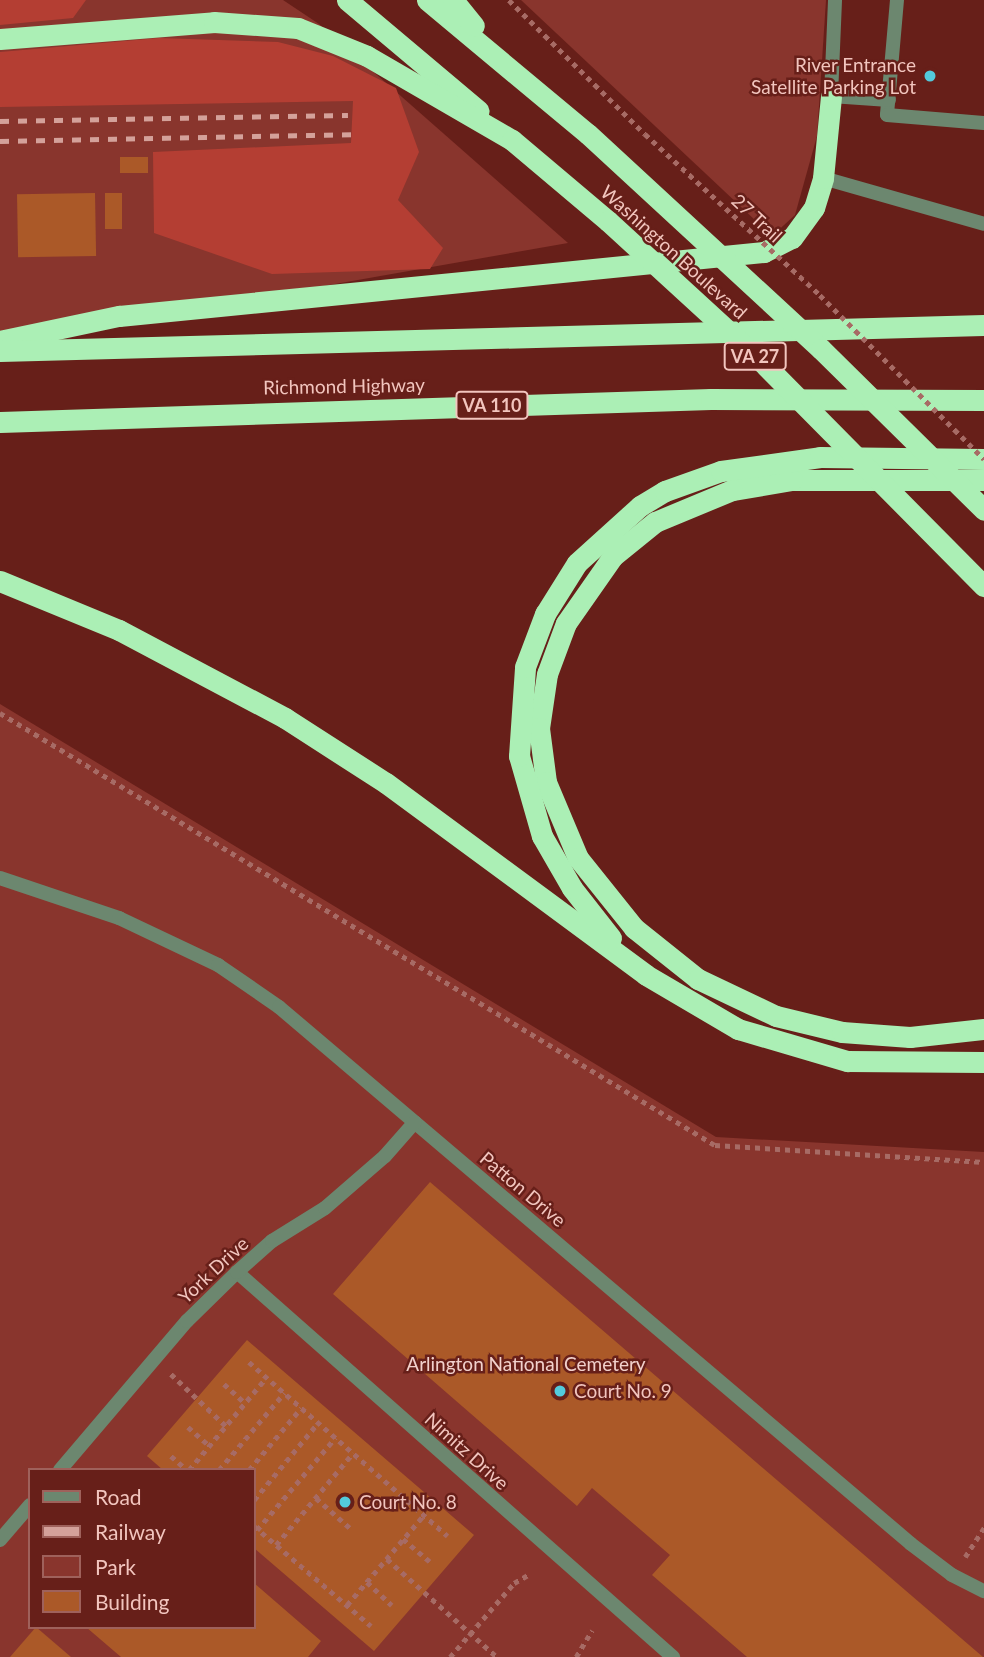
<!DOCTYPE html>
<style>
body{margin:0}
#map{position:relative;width:984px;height:1657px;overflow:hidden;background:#671f19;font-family:Lato,sans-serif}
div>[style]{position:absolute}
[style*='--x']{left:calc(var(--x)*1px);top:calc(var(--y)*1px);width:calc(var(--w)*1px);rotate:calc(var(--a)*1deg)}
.green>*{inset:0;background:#89352d}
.forest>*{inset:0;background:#b43e33}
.building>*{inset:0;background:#ab5928;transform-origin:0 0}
.path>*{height:4.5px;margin-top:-2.25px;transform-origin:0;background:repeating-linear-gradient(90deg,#a76b65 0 5px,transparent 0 10px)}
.service>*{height:14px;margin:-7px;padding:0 7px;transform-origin:7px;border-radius:7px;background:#6c876f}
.tertiary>*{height:14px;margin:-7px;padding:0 7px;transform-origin:7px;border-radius:7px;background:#6c876f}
.motorway>*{height:21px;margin:-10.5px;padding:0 10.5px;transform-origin:10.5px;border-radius:10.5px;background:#abefb5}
.rail>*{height:5px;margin-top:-2.5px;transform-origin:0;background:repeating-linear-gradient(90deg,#d4a19a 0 9px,transparent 0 18px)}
.path-bridge>*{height:4.5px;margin-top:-2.25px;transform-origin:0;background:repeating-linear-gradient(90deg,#a76b65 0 5px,transparent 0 10px)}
.motorway-bridge>*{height:21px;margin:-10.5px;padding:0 10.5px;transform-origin:10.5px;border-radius:10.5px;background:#abefb5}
.dots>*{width:19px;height:19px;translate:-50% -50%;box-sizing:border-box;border:4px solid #671f19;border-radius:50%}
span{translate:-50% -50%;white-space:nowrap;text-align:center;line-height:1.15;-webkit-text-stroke:5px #671f19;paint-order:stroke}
.shield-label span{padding:2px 5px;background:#671f19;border:2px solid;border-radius:5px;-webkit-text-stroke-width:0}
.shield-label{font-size:18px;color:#f2c5be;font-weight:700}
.poi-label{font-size:19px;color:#f2c5be}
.right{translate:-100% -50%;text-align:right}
.left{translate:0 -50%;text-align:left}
.street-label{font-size:19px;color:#f2c5be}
.park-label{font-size:19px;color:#f2d1cc}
.legend{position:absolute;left:28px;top:1468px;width:228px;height:161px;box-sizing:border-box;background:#671f19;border:2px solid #9f615b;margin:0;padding:9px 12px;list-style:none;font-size:21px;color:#f2c5be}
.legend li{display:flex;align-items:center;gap:14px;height:35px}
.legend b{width:35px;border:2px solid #9f615b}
</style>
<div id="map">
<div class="green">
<div style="clip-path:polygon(0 0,283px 0,319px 24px,568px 243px,0 343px)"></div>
<div style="clip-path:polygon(521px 0,826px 0,817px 136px,795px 215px,772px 236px)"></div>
<div style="clip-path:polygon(evenodd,0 704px,716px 1137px,984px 1152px,984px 1657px,0 1657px,0 704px,30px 1470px,254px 1470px,254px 1627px,30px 1627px,30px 1470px)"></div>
</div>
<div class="forest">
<div style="clip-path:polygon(0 0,86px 0,73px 18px,0 25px)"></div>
<div style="clip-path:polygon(159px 38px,278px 42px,333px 56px,396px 88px,419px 152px,398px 200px,443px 248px,430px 269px,272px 274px,154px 233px,153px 152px,351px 143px,353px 101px,0 107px,0 52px)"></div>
</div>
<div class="building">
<div style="left:148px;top:157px;width:16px;height:28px;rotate:90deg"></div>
<div style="left:95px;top:193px;width:63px;height:78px;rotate:89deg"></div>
<div style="left:105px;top:193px;width:17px;height:36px"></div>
<div style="clip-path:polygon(430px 1182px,983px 1657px,747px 1657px,652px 1575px,670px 1555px,592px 1488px,577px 1506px,333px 1294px)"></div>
<div style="clip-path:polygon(247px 1340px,474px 1535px,374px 1651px,254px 1548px,254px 1470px,163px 1470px,147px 1456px)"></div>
<div style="clip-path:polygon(254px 1583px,321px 1641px,308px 1657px,121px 1657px,86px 1627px,254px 1627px)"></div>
<div style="clip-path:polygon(36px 1627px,71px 1657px,10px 1657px)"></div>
</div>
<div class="path">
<div style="--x:509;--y:0;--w:191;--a:44.6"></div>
<div style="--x:0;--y:713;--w:835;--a:31.14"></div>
<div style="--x:715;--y:1145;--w:270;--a:3.6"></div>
<div style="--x:249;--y:1362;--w:264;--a:41.2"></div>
<div style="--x:171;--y:1374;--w:76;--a:43.4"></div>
<div style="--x:224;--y:1384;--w:28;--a:42"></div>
<div style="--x:188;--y:1427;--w:28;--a:41"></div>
<div style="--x:171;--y:1456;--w:21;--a:41"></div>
<div style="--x:189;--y:1470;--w:120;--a:-50.1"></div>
<div style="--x:219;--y:1470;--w:101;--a:-49.8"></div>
<div style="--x:249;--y:1470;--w:81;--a:-50"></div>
<div style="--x:316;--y:1498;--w:45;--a:41.4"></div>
<div style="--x:254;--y:1500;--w:100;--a:-50.3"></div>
<div style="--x:254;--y:1526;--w:154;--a:40.5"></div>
<div style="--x:257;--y:1530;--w:121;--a:-49.7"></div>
<div style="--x:403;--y:1539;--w:35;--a:40"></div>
<div style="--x:276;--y:1545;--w:120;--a:-50.1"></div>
<div style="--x:965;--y:1557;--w:35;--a:-57"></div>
<div style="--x:387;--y:1559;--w:147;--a:41.7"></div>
<div style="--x:367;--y:1582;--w:34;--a:43"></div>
<div style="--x:347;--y:1605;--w:118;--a:-49.5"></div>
<div style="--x:450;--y:1657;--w:98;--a:-49.1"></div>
<div style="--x:514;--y:1583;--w:16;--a:-30"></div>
<div style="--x:576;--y:1657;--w:31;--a:-59"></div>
</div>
<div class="service">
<div style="--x:897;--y:0;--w:115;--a:95"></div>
<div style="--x:887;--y:115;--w:97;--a:4.7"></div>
<div style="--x:831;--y:96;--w:58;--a:3.9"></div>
<div style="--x:823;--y:178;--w:167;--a:15.9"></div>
<div style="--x:0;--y:878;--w:126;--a:18.6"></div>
<div style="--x:119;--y:918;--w:110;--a:25.4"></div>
<div style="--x:218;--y:965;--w:74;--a:34.5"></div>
<div style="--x:279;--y:1007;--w:829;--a:40.35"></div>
<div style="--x:911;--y:1544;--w:51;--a:37.1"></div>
<div style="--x:952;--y:1575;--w:36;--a:27"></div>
<div style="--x:237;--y:1272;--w:582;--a:41.45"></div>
<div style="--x:60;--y:1470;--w:196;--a:-49.6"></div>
<div style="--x:187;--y:1321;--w:70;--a:-44.4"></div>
<div style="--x:237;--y:1272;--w:47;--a:-41.5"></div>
<div style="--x:272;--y:1241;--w:62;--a:-31.9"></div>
<div style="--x:325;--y:1208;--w:79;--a:-40.9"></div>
<div style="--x:385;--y:1156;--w:45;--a:-48.6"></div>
<div style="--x:0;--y:1540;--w:46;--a:-49.4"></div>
</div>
<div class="tertiary">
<div style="--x:831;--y:96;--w:96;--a:-87.6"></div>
</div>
<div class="motorway">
<div style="--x:347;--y:0;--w:172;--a:40.1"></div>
<div style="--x:427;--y:0;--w:209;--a:39.8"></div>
<div style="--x:453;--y:0;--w:33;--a:51"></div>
<div style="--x:0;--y:39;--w:215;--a:-4.5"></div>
<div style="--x:214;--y:22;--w:84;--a:4.1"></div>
<div style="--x:298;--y:28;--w:74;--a:22.1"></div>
<div style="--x:367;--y:56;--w:168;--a:30.1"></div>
<div style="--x:0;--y:341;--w:122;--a:-11.9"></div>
<div style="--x:119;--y:316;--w:648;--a:-5.67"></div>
<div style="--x:764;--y:252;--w:31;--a:-27"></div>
<div style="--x:792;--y:238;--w:37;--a:-54"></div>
<div style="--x:814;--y:208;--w:31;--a:-73"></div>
<div style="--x:823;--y:178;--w:82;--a:-84.4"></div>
<div style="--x:0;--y:351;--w:984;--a:-1.51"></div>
<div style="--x:0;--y:422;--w:711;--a:-1.85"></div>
<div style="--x:711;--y:399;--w:273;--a:0.2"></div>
<div style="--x:984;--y:480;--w:192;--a:180"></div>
<div style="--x:792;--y:480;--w:61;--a:170.5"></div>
<div style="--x:732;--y:490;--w:83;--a:157.4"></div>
<div style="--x:655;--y:522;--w:54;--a:141"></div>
<div style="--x:613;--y:556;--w:82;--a:125"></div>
<div style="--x:566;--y:623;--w:54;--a:110.4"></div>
<div style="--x:547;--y:674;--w:55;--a:98.4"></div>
<div style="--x:539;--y:728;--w:54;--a:82.6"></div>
<div style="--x:546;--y:782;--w:82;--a:67.2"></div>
<div style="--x:578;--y:858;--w:90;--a:51.3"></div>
<div style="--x:634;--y:928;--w:82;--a:38.6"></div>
<div style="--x:698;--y:979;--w:86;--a:25.4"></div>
<div style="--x:776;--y:1016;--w:68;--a:13.6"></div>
<div style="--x:842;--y:1032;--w:68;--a:4.2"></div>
<div style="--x:910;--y:1037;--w:74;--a:-6.2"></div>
<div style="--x:0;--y:581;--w:129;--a:22.4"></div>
<div style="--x:119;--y:630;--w:188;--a:27.9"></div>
<div style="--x:285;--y:718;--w:120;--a:32.8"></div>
<div style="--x:386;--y:783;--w:323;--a:36.4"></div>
<div style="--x:646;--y:975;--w:107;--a:30.4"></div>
<div style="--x:738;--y:1029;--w:114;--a:16.4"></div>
<div style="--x:847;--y:1061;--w:137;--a:0.4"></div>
<div style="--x:611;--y:938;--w:63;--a:-128"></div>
<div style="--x:572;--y:888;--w:60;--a:-120"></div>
<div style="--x:542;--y:836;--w:83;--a:-106"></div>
<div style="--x:519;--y:756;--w:89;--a:-86.1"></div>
<div style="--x:525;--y:667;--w:57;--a:-69.3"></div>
<div style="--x:545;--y:614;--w:60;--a:-57.9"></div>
<div style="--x:577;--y:563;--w:85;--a:-42.1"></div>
<div style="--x:640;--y:506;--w:29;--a:-31"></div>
<div style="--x:665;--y:491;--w:59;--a:-19.7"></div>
<div style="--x:721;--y:471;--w:100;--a:-8"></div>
<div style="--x:820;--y:457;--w:164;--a:0.7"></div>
</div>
<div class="rail">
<div style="--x:0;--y:121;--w:348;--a:-1"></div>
<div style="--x:0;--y:141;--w:353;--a:-1.1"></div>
</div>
<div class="path-bridge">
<div style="--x:645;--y:134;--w:238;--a:42.6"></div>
<div style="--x:820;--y:295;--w:232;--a:45"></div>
</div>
<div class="motorway-bridge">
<div style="--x:588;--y:134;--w:317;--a:42.7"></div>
<div style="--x:821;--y:349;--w:229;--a:44.6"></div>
<div style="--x:512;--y:140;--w:126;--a:40.2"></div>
<div style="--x:608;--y:221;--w:214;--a:42.5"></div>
<div style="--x:766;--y:366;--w:310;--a:45.3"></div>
</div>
<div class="dots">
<div style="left:930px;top:76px;background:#53cadc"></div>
<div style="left:560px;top:1391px;background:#53cadc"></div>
<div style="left:345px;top:1502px;background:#53cadc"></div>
</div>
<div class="shield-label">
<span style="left:755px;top:356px">VA 27</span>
<span style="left:492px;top:405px">VA 110</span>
</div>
<div class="poi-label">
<span class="right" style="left:916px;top:76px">River Entrance<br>Satellite Parking Lot</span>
<span class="left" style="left:574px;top:1391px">Court No. 9</span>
<span class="left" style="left:359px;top:1502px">Court No. 8</span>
</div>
<div class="street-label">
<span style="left:757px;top:218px;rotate:43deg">27 Trail</span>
<span style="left:674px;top:252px;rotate:42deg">Washington Boulevard</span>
<span style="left:344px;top:386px;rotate:-1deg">Richmond Highway</span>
<span style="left:523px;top:1189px;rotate:40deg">Patton Drive</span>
<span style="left:213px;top:1270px;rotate:-43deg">York Drive</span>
<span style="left:467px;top:1451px;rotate:42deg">Nimitz Drive</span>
</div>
<div class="park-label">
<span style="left:526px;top:1364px">Arlington National Cemetery</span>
</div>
<ul class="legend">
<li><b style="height:9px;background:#6c876f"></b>Road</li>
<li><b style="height:9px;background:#d4a19a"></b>Railway</li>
<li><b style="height:19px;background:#89352d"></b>Park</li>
<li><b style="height:19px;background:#ab5928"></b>Building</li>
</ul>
</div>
